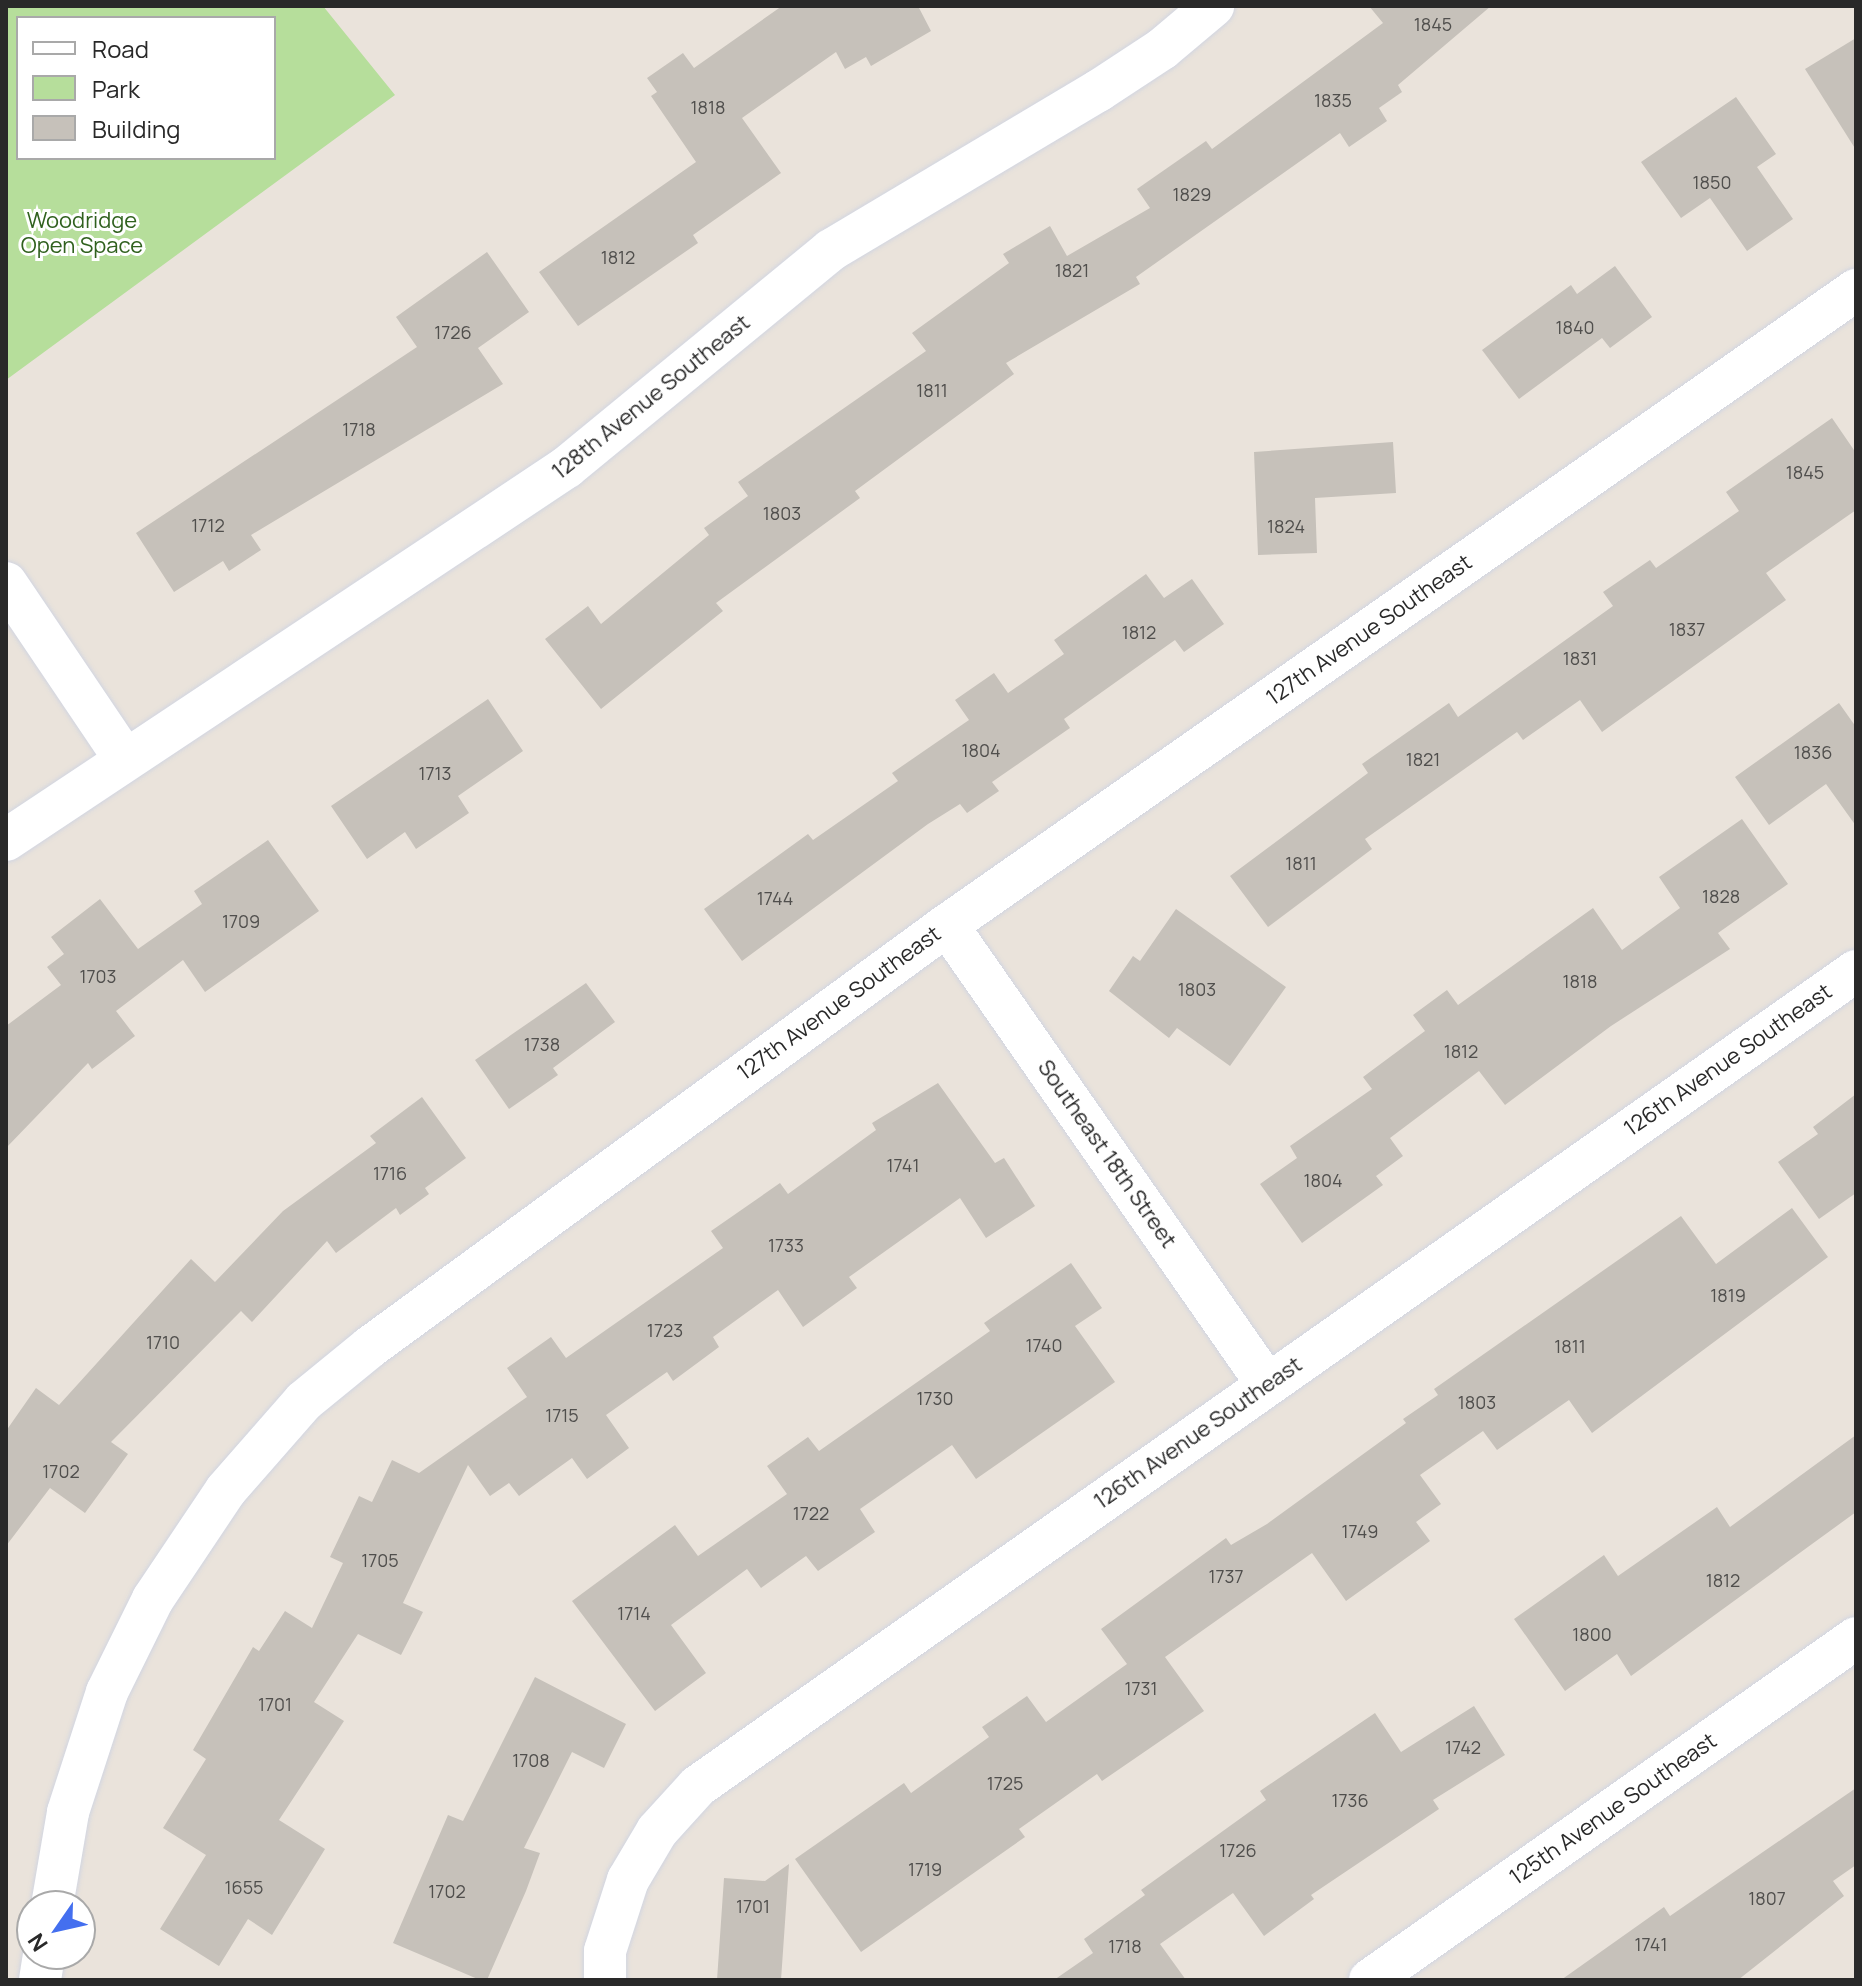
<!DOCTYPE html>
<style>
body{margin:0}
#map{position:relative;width:1862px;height:1986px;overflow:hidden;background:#eae3db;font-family:Manrope,sans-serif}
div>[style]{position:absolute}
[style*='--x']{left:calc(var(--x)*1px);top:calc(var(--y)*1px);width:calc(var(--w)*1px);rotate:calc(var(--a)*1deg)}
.green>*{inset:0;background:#b6de9b}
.building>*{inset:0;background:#c6c1ba}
.roads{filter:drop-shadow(0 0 2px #d1d5e1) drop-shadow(0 0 2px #d1d5e1)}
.minor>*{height:42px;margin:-21px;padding:0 21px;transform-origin:21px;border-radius:21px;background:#fff}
span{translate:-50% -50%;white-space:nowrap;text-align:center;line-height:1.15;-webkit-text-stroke:6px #fff;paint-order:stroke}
.number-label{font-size:18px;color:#504f4d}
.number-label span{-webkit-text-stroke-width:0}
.park-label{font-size:22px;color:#30611e}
.street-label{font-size:22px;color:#292929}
.frame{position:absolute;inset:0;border:8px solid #292929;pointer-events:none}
.legend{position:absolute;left:16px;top:16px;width:260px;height:144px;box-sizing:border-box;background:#fff;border:2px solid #a9a9a9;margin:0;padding:10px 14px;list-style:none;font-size:24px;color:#292929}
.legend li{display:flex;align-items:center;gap:16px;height:40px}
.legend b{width:40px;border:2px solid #a9a9a9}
.north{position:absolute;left:16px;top:1890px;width:80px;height:80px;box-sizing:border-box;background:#fff;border:2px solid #a9a9a9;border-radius:50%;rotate:236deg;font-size:22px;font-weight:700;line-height:32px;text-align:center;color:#292929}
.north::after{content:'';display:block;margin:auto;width:28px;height:36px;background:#446fef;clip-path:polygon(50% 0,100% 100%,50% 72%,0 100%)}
</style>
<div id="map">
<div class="green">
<div style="clip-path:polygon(evenodd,6px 6px,323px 6px,395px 95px,6px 380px,6px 6px,18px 18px,274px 18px,274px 158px,18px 158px,18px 18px)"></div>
</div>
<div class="building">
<div style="clip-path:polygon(782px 6px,918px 6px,931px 31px,871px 66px,866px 57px,845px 69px,836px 52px,742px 118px,781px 173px,693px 235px,698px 243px,578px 326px,539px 272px,696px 162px,651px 96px,657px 92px,647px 78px,683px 53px,694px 68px)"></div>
<div style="clip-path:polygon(1369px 6px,1491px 6px,1398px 85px,1402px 92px,1379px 108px,1387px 121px,1349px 147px,1340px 133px,1136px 277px,1140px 284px,1006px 363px,1014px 374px,855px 491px,860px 498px,716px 603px,723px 611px,601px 709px,545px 639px,588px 606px,601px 624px,709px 535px,704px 528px,748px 496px,738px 482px,926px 351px,912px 333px,1009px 263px,1003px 254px,1050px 226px,1067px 256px,1150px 208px,1137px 189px,1206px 141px,1212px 149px,1383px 23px)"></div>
<div style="clip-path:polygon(1856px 38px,1856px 150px,1805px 69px)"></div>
<div style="clip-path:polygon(1736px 97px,1776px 154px,1757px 167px,1793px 219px,1747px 251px,1710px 198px,1681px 218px,1641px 162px)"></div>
<div style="clip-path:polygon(487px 252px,529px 312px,478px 348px,503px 384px,251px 535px,261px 550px,229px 571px,223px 561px,174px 592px,136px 533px,417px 347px,396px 317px)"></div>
<div style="clip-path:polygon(1615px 266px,1652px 317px,1610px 348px,1602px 338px,1519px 399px,1482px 350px,1571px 285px,1577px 294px)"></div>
<div style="clip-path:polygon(1832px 418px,1856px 453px,1856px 510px,1766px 573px,1786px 600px,1602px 732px,1580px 700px,1523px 740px,1517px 732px,1365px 839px,1372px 849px,1268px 927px,1230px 876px,1368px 773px,1362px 764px,1449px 703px,1458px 717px,1613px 606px,1603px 592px,1650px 560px,1656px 568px,1739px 511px,1726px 492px)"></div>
<div style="clip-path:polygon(1393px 442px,1396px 493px,1315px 498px,1317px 553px,1258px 555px,1254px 452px)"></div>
<div style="clip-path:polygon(1146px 574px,1164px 598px,1192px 579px,1224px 624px,1184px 652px,1175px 640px,1064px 719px,1070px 728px,992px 782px,999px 791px,967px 813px,960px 804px,928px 824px,742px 961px,704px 909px,808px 834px,813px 840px,898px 781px,892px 773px,969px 720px,955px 700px,994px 673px,1008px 693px,1064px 654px,1054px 640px)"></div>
<div style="clip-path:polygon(488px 699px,523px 751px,458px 796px,469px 813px,416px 849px,405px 832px,367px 859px,331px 806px)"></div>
<div style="clip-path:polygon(1839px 703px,1856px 727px,1856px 826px,1826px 784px,1769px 825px,1735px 777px)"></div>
<div style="clip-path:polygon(1742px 819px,1788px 884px,1718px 933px,1730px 949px,1611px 1026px,1505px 1105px,1479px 1071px,1390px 1138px,1403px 1156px,1376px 1176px,1383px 1185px,1302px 1243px,1260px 1184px,1297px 1158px,1290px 1146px,1372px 1089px,1363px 1077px,1425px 1031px,1413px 1015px,1447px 990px,1458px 1005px,1593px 908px,1622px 950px,1680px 908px,1659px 877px)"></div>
<div style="clip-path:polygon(268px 840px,319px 911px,205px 992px,183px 960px,116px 1011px,135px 1036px,92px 1069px,88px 1063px,6px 1148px,6px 1026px,61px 985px,47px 967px,64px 954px,51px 937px,100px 899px,138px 949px,202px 904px,194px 891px)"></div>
<div style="clip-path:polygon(1176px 909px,1286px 987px,1230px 1066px,1177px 1028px,1169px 1038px,1109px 991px,1133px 956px,1140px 961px)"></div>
<div style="clip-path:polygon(586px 983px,615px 1022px,553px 1068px,558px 1075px,509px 1109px,475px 1060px)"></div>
<div style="clip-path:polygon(938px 1083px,995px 1163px,1004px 1158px,1035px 1206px,986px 1238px,960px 1198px,849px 1277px,857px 1288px,803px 1327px,778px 1290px,713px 1337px,719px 1347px,673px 1381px,667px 1372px,606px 1415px,629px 1448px,587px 1479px,572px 1458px,519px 1496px,509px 1483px,490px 1496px,468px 1465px,403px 1603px,423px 1612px,401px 1655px,358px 1634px,314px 1702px,344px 1721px,279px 1820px,325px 1849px,272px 1935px,248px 1919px,219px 1966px,160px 1929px,206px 1855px,163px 1828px,206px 1759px,193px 1750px,253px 1647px,259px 1651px,285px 1611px,312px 1628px,343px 1563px,330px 1557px,359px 1496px,372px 1502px,392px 1460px,419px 1473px,527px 1397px,507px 1368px,551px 1337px,566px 1358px,723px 1248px,711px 1231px,780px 1183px,788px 1194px,876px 1130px,872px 1123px)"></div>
<div style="clip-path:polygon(1856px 1094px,1856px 1193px,1819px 1219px,1778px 1162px,1818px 1134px,1813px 1127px)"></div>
<div style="clip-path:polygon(422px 1097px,466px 1158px,425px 1188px,429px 1194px,400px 1215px,396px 1208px,336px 1253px,327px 1241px,252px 1322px,241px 1311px,111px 1442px,128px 1454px,85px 1513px,50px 1488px,6px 1546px,6px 1431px,36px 1388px,59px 1405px,191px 1259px,215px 1282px,283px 1211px,376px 1143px,370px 1136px)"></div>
<div style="clip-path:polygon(1792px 1208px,1828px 1257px,1592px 1433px,1569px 1400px,1497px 1450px,1483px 1431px,1420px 1475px,1441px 1504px,1416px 1522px,1430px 1541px,1346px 1601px,1312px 1553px,1165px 1657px,1204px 1711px,1102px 1781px,1097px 1774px,1019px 1829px,1025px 1837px,861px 1952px,795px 1859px,904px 1783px,911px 1793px,989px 1737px,982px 1727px,1027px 1696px,1046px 1722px,1127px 1664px,1101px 1629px,1226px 1538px,1231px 1545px,1267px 1524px,1406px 1423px,1403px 1419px,1438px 1395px,1434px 1389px,1681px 1216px,1716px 1264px)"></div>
<div style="clip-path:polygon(1071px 1263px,1102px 1308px,1075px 1326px,1115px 1382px,976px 1479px,952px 1445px,860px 1509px,875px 1532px,818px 1571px,806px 1556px,761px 1588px,747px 1569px,671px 1625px,706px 1673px,655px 1711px,572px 1601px,675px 1525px,698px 1556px,787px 1494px,767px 1466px,808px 1437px,819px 1451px,990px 1331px,984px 1323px)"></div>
<div style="clip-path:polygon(1856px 1435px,1856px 1512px,1631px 1676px,1617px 1654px,1565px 1691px,1514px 1619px,1604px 1555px,1618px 1576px,1717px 1507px,1730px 1527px)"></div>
<div style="clip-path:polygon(535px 1677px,626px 1724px,604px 1768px,572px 1752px,524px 1848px,540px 1853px,526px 1891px,487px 1980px,480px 1980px,393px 1943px,448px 1815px,463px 1821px)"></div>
<div style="clip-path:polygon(1474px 1706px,1505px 1755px,1433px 1800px,1439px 1809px,1311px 1895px,1314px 1899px,1264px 1936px,1233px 1893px,1160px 1944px,1186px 1980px,1054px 1980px,1093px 1953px,1084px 1939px,1145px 1895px,1141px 1890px,1266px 1800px,1260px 1791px,1375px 1713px,1401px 1752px)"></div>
<div style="clip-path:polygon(1856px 1788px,1856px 1865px,1833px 1881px,1844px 1896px,1738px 1980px,1561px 1980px,1664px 1907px,1670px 1916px)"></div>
<div style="clip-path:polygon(789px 1864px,781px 1980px,717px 1980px,724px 1878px,765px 1881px)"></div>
</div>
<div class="roads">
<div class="minor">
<div style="--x:6;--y:583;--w:211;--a:56"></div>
<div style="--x:6;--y:840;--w:674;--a:-33.62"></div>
<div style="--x:567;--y:467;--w:342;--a:-39.4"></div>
<div style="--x:831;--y:250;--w:311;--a:-30.8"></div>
<div style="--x:1098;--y:91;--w:77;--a:-33.3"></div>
<div style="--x:1162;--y:49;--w:67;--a:-40.1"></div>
<div style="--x:947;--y:925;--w:560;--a:55.12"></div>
<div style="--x:52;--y:1906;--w:95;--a:-80.3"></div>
<div style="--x:68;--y:1812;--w:126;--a:-72"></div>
<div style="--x:107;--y:1692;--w:104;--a:-63.7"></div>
<div style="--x:153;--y:1599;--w:131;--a:-56.2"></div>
<div style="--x:226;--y:1490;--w:118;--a:-48.8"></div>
<div style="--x:304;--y:1401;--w:85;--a:-39.3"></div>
<div style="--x:370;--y:1347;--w:715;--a:-36.18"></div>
<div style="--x:947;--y:925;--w:1109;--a:-34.94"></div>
<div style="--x:40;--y:1980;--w:26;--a:-81"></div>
<div style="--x:605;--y:1980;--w:29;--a:-90"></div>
<div style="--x:605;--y:1951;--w:75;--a:-72.1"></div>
<div style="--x:628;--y:1880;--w:57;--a:-59.4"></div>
<div style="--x:657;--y:1831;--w:61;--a:-47.7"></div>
<div style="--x:698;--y:1786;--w:1416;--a:-35.14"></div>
<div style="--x:1370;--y:1980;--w:594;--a:-35.13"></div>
</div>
</div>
<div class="number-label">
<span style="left:1433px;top:24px">1845</span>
<span style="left:1333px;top:100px">1835</span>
<span style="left:708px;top:107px">1818</span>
<span style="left:1712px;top:182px">1850</span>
<span style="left:1192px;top:194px">1829</span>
<span style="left:618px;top:257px">1812</span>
<span style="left:1072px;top:270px">1821</span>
<span style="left:1575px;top:327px">1840</span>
<span style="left:453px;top:332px">1726</span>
<span style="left:932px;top:390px">1811</span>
<span style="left:359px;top:429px">1718</span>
<span style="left:1805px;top:472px">1845</span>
<span style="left:782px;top:513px">1803</span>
<span style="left:208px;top:525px">1712</span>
<span style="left:1286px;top:526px">1824</span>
<span style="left:1687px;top:629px">1837</span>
<span style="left:1139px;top:632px">1812</span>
<span style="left:1580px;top:658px">1831</span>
<span style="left:981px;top:750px">1804</span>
<span style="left:1813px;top:752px">1836</span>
<span style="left:1423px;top:759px">1821</span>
<span style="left:435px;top:773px">1713</span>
<span style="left:1301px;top:863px">1811</span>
<span style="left:1721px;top:896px">1828</span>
<span style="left:775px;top:898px">1744</span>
<span style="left:241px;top:921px">1709</span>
<span style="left:98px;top:976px">1703</span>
<span style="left:1580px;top:981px">1818</span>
<span style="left:1197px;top:989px">1803</span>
<span style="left:542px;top:1044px">1738</span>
<span style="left:1461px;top:1051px">1812</span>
<span style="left:903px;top:1165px">1741</span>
<span style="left:390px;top:1173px">1716</span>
<span style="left:1323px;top:1180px">1804</span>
<span style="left:786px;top:1245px">1733</span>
<span style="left:1728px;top:1295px">1819</span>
<span style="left:665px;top:1330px">1723</span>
<span style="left:163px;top:1342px">1710</span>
<span style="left:1044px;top:1345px">1740</span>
<span style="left:1570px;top:1346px">1811</span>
<span style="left:935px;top:1398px">1730</span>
<span style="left:1477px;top:1402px">1803</span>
<span style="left:562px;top:1415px">1715</span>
<span style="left:61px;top:1471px">1702</span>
<span style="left:811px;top:1513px">1722</span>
<span style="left:1360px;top:1531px">1749</span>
<span style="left:380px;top:1560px">1705</span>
<span style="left:1226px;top:1576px">1737</span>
<span style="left:1723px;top:1580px">1812</span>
<span style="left:634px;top:1613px">1714</span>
<span style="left:1592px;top:1634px">1800</span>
<span style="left:1141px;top:1688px">1731</span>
<span style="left:275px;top:1704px">1701</span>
<span style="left:1463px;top:1747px">1742</span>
<span style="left:531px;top:1760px">1708</span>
<span style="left:1005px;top:1783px">1725</span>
<span style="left:1350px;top:1800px">1736</span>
<span style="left:1238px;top:1850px">1726</span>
<span style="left:925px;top:1869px">1719</span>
<span style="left:244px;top:1887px">1655</span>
<span style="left:447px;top:1891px">1702</span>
<span style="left:1767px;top:1898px">1807</span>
<span style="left:753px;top:1906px">1701</span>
<span style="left:1651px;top:1944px">1741</span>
<span style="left:1125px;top:1946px">1718</span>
</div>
<div class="park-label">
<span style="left:82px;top:233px">Woodridge<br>Open Space</span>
</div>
<div class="street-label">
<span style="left:651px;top:397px;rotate:-39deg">128th Avenue Southeast</span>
<span style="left:1369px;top:630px;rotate:-35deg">127th Avenue Southeast</span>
<span style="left:839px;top:1003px;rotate:-36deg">127th Avenue Southeast</span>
<span style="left:1728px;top:1060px;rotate:-35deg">126th Avenue Southeast</span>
<span style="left:1107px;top:1154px;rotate:55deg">Southeast 18th Street</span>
<span style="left:1198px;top:1433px;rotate:-35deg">126th Avenue Southeast</span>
<span style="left:1613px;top:1809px;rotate:-35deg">125th Avenue Southeast</span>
</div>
<div class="frame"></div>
<ul class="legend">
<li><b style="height:10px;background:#fff"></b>Road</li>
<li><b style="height:22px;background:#b6de9b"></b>Park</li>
<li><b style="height:22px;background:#c6c1ba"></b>Building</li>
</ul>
<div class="north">N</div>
</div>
